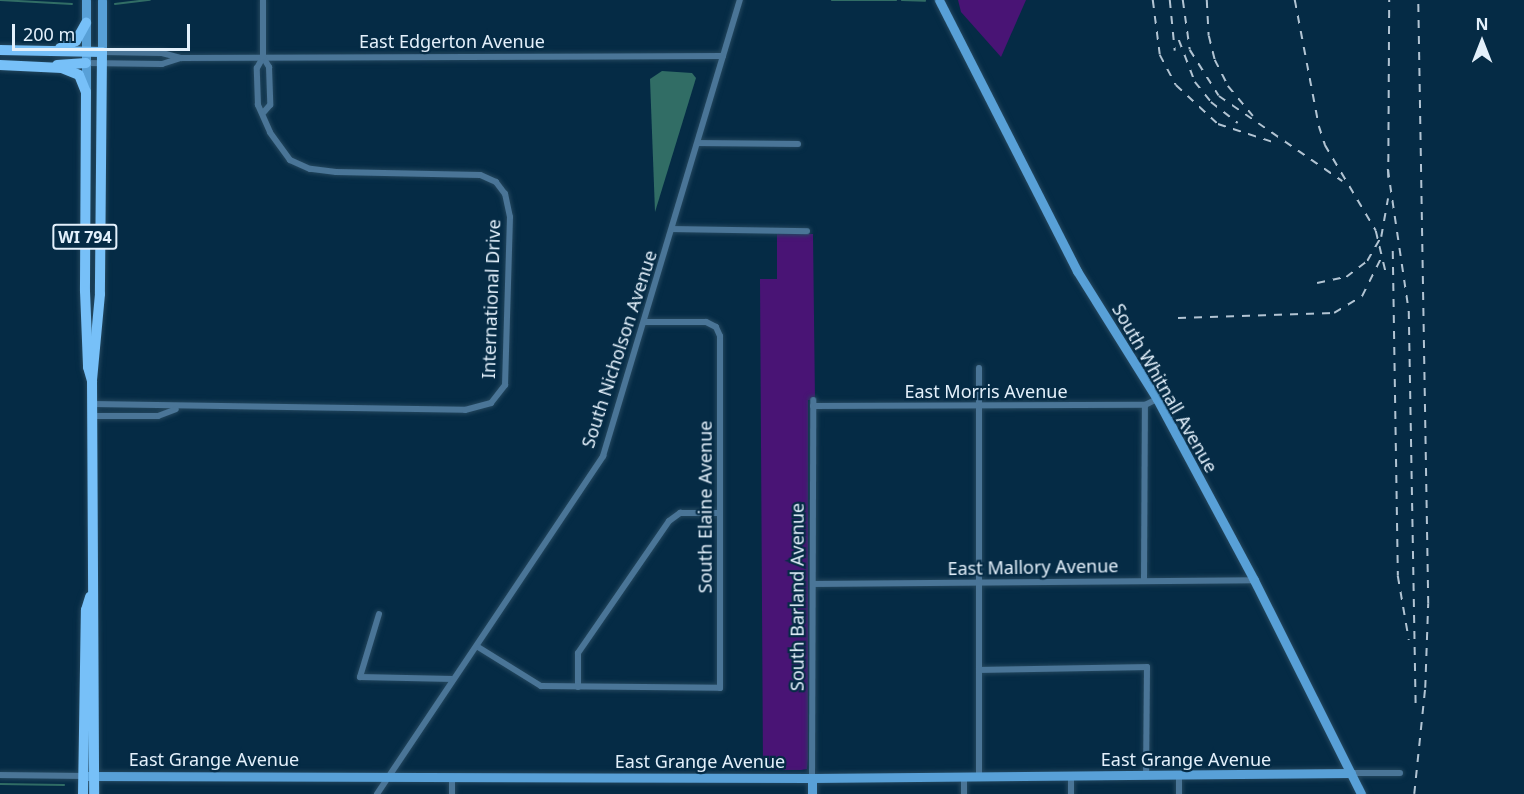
<!DOCTYPE html>
<style>
body{margin:0}
#map{position:relative;width:1524px;height:794px;overflow:hidden;background:#052b45;font-family:"Noto Sans",sans-serif}
div>[style]{position:absolute}
[style*='--x']{left:calc(var(--x)*1px);top:calc(var(--y)*1px);width:calc(var(--w)*1px);rotate:calc(var(--a)*1deg)}
.green>*{inset:0;background:#491475}
.water>*{inset:0;background:#316d65}
.stream>*{height:1.5px;margin:-0.75px;padding:0 0.75px;transform-origin:0.75px;border-radius:0.75px;background:#316d65}
.roads{filter:drop-shadow(0 0 2px #24475e) drop-shadow(0 0 2px #24475e)}
.street>*{height:6px;margin:-3px;padding:0 3px;transform-origin:3px;border-radius:3px;background:#4a7597}
.secondary>*{height:9px;margin:-4.5px;padding:0 4.5px;transform-origin:4.5px;border-radius:4.5px;background:#58a0d7}
.primary>*{height:10px;margin:-5px;padding:0 5px;transform-origin:5px;border-radius:5px;background:#77c0f8}
.rail>*{height:1.5px;margin-top:-0.75px;transform-origin:0;background:repeating-linear-gradient(90deg,#b2c4d3 0 8px,transparent 0 16px)}
span{translate:-50% -50%;white-space:nowrap;text-align:center;line-height:1.15;-webkit-text-stroke:4.5px #052b45;paint-order:stroke}
.shield-label span{padding:2px 4px;background:#052b45;border:2px solid;border-radius:4px;-webkit-text-stroke-width:0}
.shield-label{font-size:16px;color:#e3f0fb;font-weight:700}
.street-label{font-size:18px;color:#e3f0fb}
.north{position:absolute;left:1452px;top:12px;width:60px;height:60px;-webkit-text-stroke:4px #052b45;paint-order:stroke;rotate:0deg;font-size:16px;font-weight:700;line-height:24px;text-align:center;color:#e3f0fb}
.north::after{content:'';display:block;margin:auto;width:21px;height:27px;background:#e3f0fb;clip-path:polygon(50% 0,100% 100%,50% 72%,0 100%)}
.scale{position:absolute;left:12px;top:24px;width:178px;height:27px;box-sizing:border-box;border:3px solid #e3f0fb;border-top:0;padding-left:8px;font-size:18px;line-height:21px;white-space:nowrap;color:#e3f0fb;-webkit-text-stroke:4px #052b45;paint-order:stroke}
</style>
<div id="map">
<div class="green">
<div style="clip-path:polygon(958px 0,1026px 0,1001px 57px,961px 12px)"></div>
<div style="clip-path:polygon(777px 234px,813px 234px,815px 400px,808px 400px,808px 759px,807px 769px,801px 770px,763px 770px,760px 279px,777px 279px)"></div>
</div>
<div class="water">
<div style="clip-path:polygon(662px 71px,692px 73px,696px 78px,655px 212px,650px 79px)"></div>
</div>
<div class="stream">
<div style="--x:0;--y:0;--w:72;--a:3.2"></div>
<div style="--x:832;--y:0;--w:64;--a:0"></div>
<div style="--x:902;--y:0;--w:23;--a:2"></div>
<div style="--x:115;--y:4;--w:35;--a:-7"></div>
<div style="--x:0;--y:784;--w:64;--a:0.9"></div>
</div>
<div class="roads">
<div class="street">
<div style="--x:102;--y:52;--w:60;--a:1"></div>
<div style="--x:162;--y:53;--w:20;--a:15"></div>
<div style="--x:181;--y:58;--w:542;--a:-0.21"></div>
<div style="--x:263;--y:57;--w:12;--a:59"></div>
<div style="--x:269;--y:67;--w:38;--a:88"></div>
<div style="--x:270;--y:105;--w:9;--a:131"></div>
<div style="--x:86;--y:63;--w:76;--a:0.8"></div>
<div style="--x:162;--y:64;--w:19;--a:-18"></div>
<div style="--x:698;--y:143;--w:100;--a:0.6"></div>
<div style="--x:673;--y:229;--w:134;--a:0.9"></div>
<div style="--x:979;--y:368;--w:409;--a:90"></div>
<div style="--x:92;--y:404;--w:373;--a:0.9"></div>
<div style="--x:465;--y:410;--w:27;--a:-15"></div>
<div style="--x:491;--y:403;--w:23;--a:-52"></div>
<div style="--x:505;--y:385;--w:168;--a:-88.3"></div>
<div style="--x:510;--y:217;--w:24;--a:-102"></div>
<div style="--x:505;--y:194;--w:15;--a:-127"></div>
<div style="--x:496;--y:182;--w:17;--a:-156"></div>
<div style="--x:480;--y:175;--w:144;--a:-178.8"></div>
<div style="--x:336;--y:172;--w:26;--a:-173"></div>
<div style="--x:310;--y:169;--w:22;--a:-156"></div>
<div style="--x:290;--y:160;--w:34;--a:-126"></div>
<div style="--x:270;--y:132;--w:30;--a:-114"></div>
<div style="--x:258;--y:105;--w:37;--a:-92"></div>
<div style="--x:257;--y:68;--w:13;--a:-61"></div>
<div style="--x:263;--y:57;--w:57;--a:-90"></div>
<div style="--x:813;--y:406;--w:332;--a:-0.2"></div>
<div style="--x:1145;--y:405;--w:13;--a:-27"></div>
<div style="--x:92;--y:416;--w:66;--a:0"></div>
<div style="--x:158;--y:416;--w:19;--a:-21"></div>
<div style="--x:1144;--y:581;--w:176;--a:-89.7"></div>
<div style="--x:814;--y:584;--w:440;--a:-0.5"></div>
<div style="--x:379;--y:614;--w:66;--a:106.8"></div>
<div style="--x:360;--y:677;--w:93;--a:1.2"></div>
<div style="--x:478;--y:647;--w:74;--a:31.8"></div>
<div style="--x:541;--y:686;--w:179;--a:0.6"></div>
<div style="--x:720;--y:688;--w:352;--a:-90"></div>
<div style="--x:720;--y:336;--w:10;--a:-114"></div>
<div style="--x:716;--y:327;--w:11;--a:-153"></div>
<div style="--x:706;--y:322;--w:61;--a:180"></div>
<div style="--x:979;--y:670;--w:168;--a:-1"></div>
<div style="--x:1147;--y:667;--w:108;--a:90.5"></div>
<div style="--x:578;--y:687;--w:34;--a:-90"></div>
<div style="--x:578;--y:653;--w:160;--a:-55.4"></div>
<div style="--x:669;--y:521;--w:14;--a:-36"></div>
<div style="--x:680;--y:513;--w:39;--a:0"></div>
<div style="--x:1351;--y:773;--w:49;--a:0"></div>
<div style="--x:0;--y:775;--w:83;--a:0.7"></div>
<div style="--x:1071;--y:776;--w:18;--a:90"></div>
<div style="--x:452;--y:777;--w:17;--a:90"></div>
<div style="--x:812;--y:778;--w:378;--a:-89.8"></div>
<div style="--x:377;--y:794;--w:407;--a:-56.2"></div>
<div style="--x:603;--y:456;--w:476;--a:-73.3"></div>
<div style="--x:964;--y:794;--w:17;--a:-90"></div>
<div style="--x:1179;--y:794;--w:19;--a:-90"></div>
</div>
<div class="secondary">
<div style="--x:939;--y:0;--w:304;--a:63"></div>
<div style="--x:1077;--y:271;--w:151;--a:58"></div>
<div style="--x:1157;--y:399;--w:205;--a:61.8"></div>
<div style="--x:1254;--y:580;--w:239;--a:63.4"></div>
<div style="--x:102;--y:52;--w:52;--a:-90"></div>
<div style="--x:86;--y:90;--w:90;--a:-90"></div>
<div style="--x:87;--y:776;--w:725;--a:0.16"></div>
<div style="--x:812;--y:778;--w:539;--a:-0.53"></div>
<div style="--x:812;--y:794;--w:16;--a:-90"></div>
</div>
<div class="primary">
<div style="--x:60;--y:48;--w:17;--a:-24"></div>
<div style="--x:76;--y:41;--w:21;--a:-61"></div>
<div style="--x:0;--y:50;--w:102;--a:1.1"></div>
<div style="--x:102;--y:52;--w:242;--a:90.5"></div>
<div style="--x:100;--y:294;--w:87;--a:95.3"></div>
<div style="--x:0;--y:65;--w:62;--a:2.8"></div>
<div style="--x:62;--y:68;--w:18;--a:22"></div>
<div style="--x:79;--y:75;--w:18;--a:68"></div>
<div style="--x:86;--y:92;--w:199;--a:90.3"></div>
<div style="--x:85;--y:291;--w:76;--a:87.7"></div>
<div style="--x:88;--y:367;--w:15;--a:74"></div>
<div style="--x:92;--y:381;--w:413;--a:89.7"></div>
<div style="--x:57;--y:65;--w:29;--a:-4"></div>
<div style="--x:83;--y:794;--w:184;--a:-89.1"></div>
<div style="--x:86;--y:610;--w:14;--a:-73"></div>
</div>
</div>
<div class="rail">
<div style="--x:1153;--y:0;--w:55;--a:82.7"></div>
<div style="--x:1160;--y:55;--w:34;--a:62"></div>
<div style="--x:1176;--y:85;--w:57;--a:42.9"></div>
<div style="--x:1218;--y:124;--w:64;--a:18.2"></div>
<div style="--x:1170;--y:0;--w:51;--a:84.4"></div>
<div style="--x:1183;--y:0;--w:50;--a:82"></div>
<div style="--x:1190;--y:50;--w:54;--a:57.8"></div>
<div style="--x:1219;--y:96;--w:150;--a:34.6"></div>
<div style="--x:1207;--y:0;--w:36;--a:87"></div>
<div style="--x:1209;--y:36;--w:25;--a:76"></div>
<div style="--x:1215;--y:60;--w:29;--a:63"></div>
<div style="--x:1228;--y:86;--w:39;--a:50"></div>
<div style="--x:1295;--y:0;--w:128;--a:79.2"></div>
<div style="--x:1319;--y:126;--w:20;--a:72"></div>
<div style="--x:1325;--y:145;--w:100;--a:59.3"></div>
<div style="--x:1376;--y:231;--w:47;--a:76.6"></div>
<div style="--x:1179;--y:40;--w:45;--a:69.1"></div>
<div style="--x:1195;--y:82;--w:26;--a:51"></div>
<div style="--x:1211;--y:102;--w:34;--a:38"></div>
<div style="--x:1388;--y:169;--w:144;--a:81.6"></div>
<div style="--x:1409;--y:311;--w:396;--a:89"></div>
<div style="--x:1388;--y:178;--w:178;--a:-89.7"></div>
<div style="--x:1393;--y:251;--w:325;--a:89.1"></div>
<div style="--x:1398;--y:576;--w:65;--a:80.2"></div>
<div style="--x:1317;--y:283;--w:30;--a:-12"></div>
<div style="--x:1346;--y:277;--w:26;--a:-37"></div>
<div style="--x:1367;--y:261;--w:28;--a:-60"></div>
<div style="--x:1381;--y:237;--w:39;--a:-80"></div>
<div style="--x:1178;--y:318;--w:156;--a:-1.8"></div>
<div style="--x:1334;--y:313;--w:33;--a:-31"></div>
<div style="--x:1362;--y:296;--w:47;--a:-63.4"></div>
<div style="--x:1414;--y:794;--w:107;--a:-84.1"></div>
<div style="--x:1425;--y:688;--w:84;--a:-88"></div>
<div style="--x:1428;--y:604;--w:604;--a:-90.95"></div>
</div>
<div class="shield-label">
<span style="left:85px;top:237px">WI 794</span>
</div>
<div class="street-label">
<span style="left:452px;top:41px">East Edgerton Avenue</span>
<span style="left:491px;top:299px;rotate:-88deg">International Drive</span>
<span style="left:619px;top:349px;rotate:-72deg">South Nicholson Avenue</span>
<span style="left:1165px;top:388px;rotate:60deg">South Whitnall Avenue</span>
<span style="left:986px;top:391px">East Morris Avenue</span>
<span style="left:705px;top:507px;rotate:-90deg">South Elaine Avenue</span>
<span style="left:1033px;top:567px;rotate:-1deg">East Mallory Avenue</span>
<span style="left:797px;top:597px;rotate:-90deg">South Barland Avenue</span>
<span style="left:214px;top:759px">East Grange Avenue</span>
<span style="left:1186px;top:759px">East Grange Avenue</span>
<span style="left:700px;top:761px">East Grange Avenue</span>
</div>
<div class="north">N</div>
<div class="scale">200 m</div>
</div>
